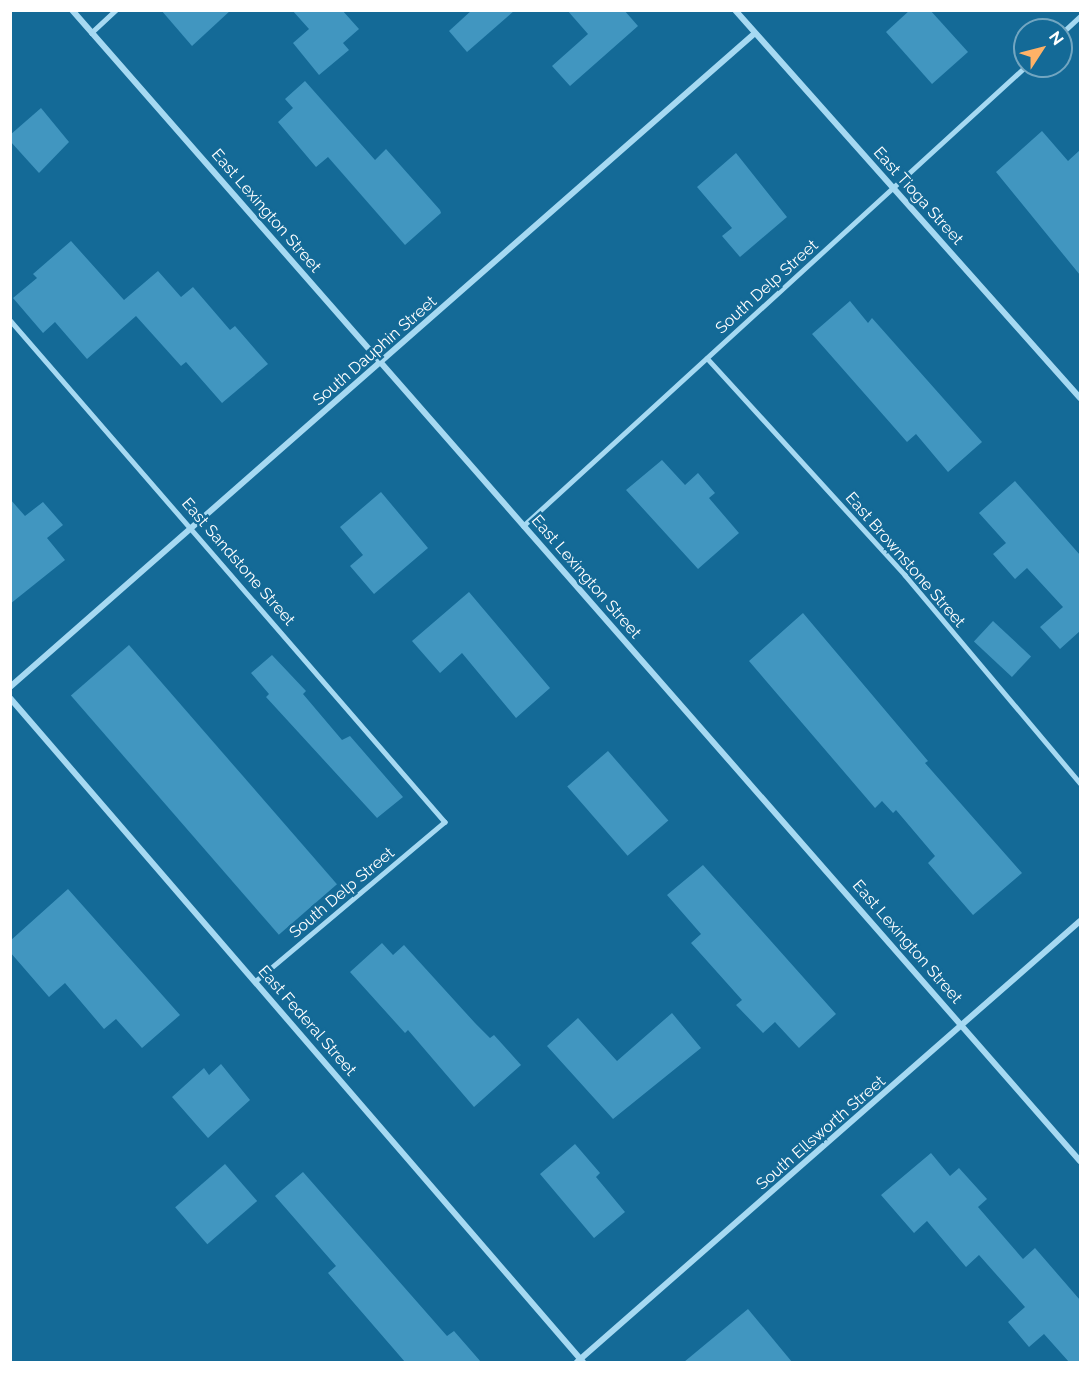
<!DOCTYPE html>
<style>
body{margin:0}
#map{position:relative;width:1091px;height:1373px;overflow:hidden;background:#146a97;font-family:Raleway,sans-serif}
div>[style]{position:absolute}
[style*='--x']{left:calc(var(--x)*1px);top:calc(var(--y)*1px);width:calc(var(--w)*1px);rotate:calc(var(--a)*1deg)}
.building>*{inset:0;background:#4196c0;transform-origin:0 0}
.service>*{height:4.5px;margin:-2.25px;padding:0 2.25px;transform-origin:2.25px;border-radius:2.25px;background:#a6d9f2}
.minor>*{height:6px;margin:-3px;padding:0 3px;transform-origin:3px;border-radius:3px;background:#a6d9f2}
span{translate:-50% -50%;white-space:nowrap;text-align:center;line-height:1.15;-webkit-text-stroke:5px #146a97;paint-order:stroke}
.street-label{font-size:16px;color:#fff}
.frame{position:absolute;inset:0;border:12px solid #fff;pointer-events:none}
.north{position:absolute;left:1013px;top:18px;width:60px;height:60px;box-sizing:border-box;background:#146a97;border:2px solid #72a6c1;border-radius:50%;rotate:54deg;font-size:16px;font-weight:700;line-height:24px;text-align:center;color:#fff}
.north::after{content:'';display:block;margin:auto;width:21px;height:27px;background:#ffb267;clip-path:polygon(50% 0,100% 100%,50% 72%,0 100%)}
</style>
<div id="map">
<div class="building">
<div style="clip-path:polygon(161px 10px,231px 10px,192px 46px)"></div>
<div style="clip-path:polygon(292px 10px,342px 10px,359px 29px,343px 43px,349px 50px,319px 75px,293px 43px,309px 29px)"></div>
<div style="clip-path:polygon(472px 10px,515px 10px,467px 52px,449px 31px)"></div>
<div style="clip-path:polygon(567px 10px,624px 10px,638px 26px,570px 86px,552px 66px,588px 34px)"></div>
<div style="clip-path:polygon(910px 10px,930px 10px,968px 52px,932px 84px,886px 32px)"></div>
<div style="clip-path:polygon(305px 81px,375px 160px,386px 149px,440px 210px,441px 213px,405px 245px,328px 157px,316px 167px,278px 122px,293px 108px,285px 99px)"></div>
<div style="clip-path:polygon(41px 108px,69px 142px,39px 173px,10px 141px,10px 135px)"></div>
<div style="clip-path:polygon(1042px 131px,1068px 161px,1080px 150px,1080px 275px,996px 172px)"></div>
<div style="clip-path:polygon(736px 153px,787px 217px,740px 257px,722px 236px,732px 228px,697px 187px)"></div>
<div style="clip-path:polygon(71px 241px,124px 300px,158px 271px,181px 297px,193px 287px,230px 330px,235px 326px,268px 364px,222px 403px,186px 362px,181px 366px,136px 316px,87px 359px,55px 322px,43px 333px,13px 298px,37px 278px,33px 274px)"></div>
<div style="clip-path:polygon(850px 301px,868px 323px,872px 318px,982px 442px,948px 472px,916px 434px,907px 442px,812px 334px)"></div>
<div style="clip-path:polygon(662px 460px,685px 485px,698px 473px,715px 493px,709px 498px,739px 533px,698px 569px,626px 490px)"></div>
<div style="clip-path:polygon(1015px 481px,1080px 555px,1080px 631px,1060px 649px,1040px 627px,1063px 607px,1027px 568px,1015px 579px,993px 554px,1006px 543px,979px 513px)"></div>
<div style="clip-path:polygon(381px 492px,428px 548px,374px 594px,350px 566px,363px 555px,340px 527px)"></div>
<div style="clip-path:polygon(10px 499px,25px 516px,43px 502px,63px 525px,47px 538px,65px 560px,10px 604px)"></div>
<div style="clip-path:polygon(469px 592px,550px 688px,516px 718px,462px 653px,440px 673px,412px 641px)"></div>
<div style="clip-path:polygon(803px 613px,928px 761px,925px 763px,1022px 873px,973px 915px,928px 863px,935px 856px,896px 810px,893px 813px,882px 801px,875px 808px,749px 661px)"></div>
<div style="left:993px;top:621px;width:52px;height:28px;rotate:43deg"></div>
<div style="left:129px;top:645px;width:317px;height:77px;rotate:49deg"></div>
<div style="clip-path:polygon(272px 655px,306px 691px,303px 694px,342px 740px,350px 736px,403px 797px,377px 818px,266px 697px,269px 694px,251px 673px)"></div>
<div style="left:608px;top:751px;width:92px;height:54px;rotate:49deg"></div>
<div style="clip-path:polygon(703px 865px,836px 1014px,799px 1048px,775px 1022px,763px 1033px,736px 1005px,742px 1000px,691px 943px,701px 934px,667px 895px)"></div>
<div style="clip-path:polygon(68px 889px,180px 1015px,142px 1048px,116px 1019px,104px 1029px,65px 983px,49px 997px,10px 952px,10px 941px)"></div>
<div style="clip-path:polygon(382px 943px,393px 955px,404px 945px,475px 1023px,490px 1038px,494px 1035px,521px 1065px,474px 1107px,408px 1030px,405px 1033px,350px 972px)"></div>
<div style="clip-path:polygon(672px 1013px,701px 1048px,613px 1119px,547px 1046px,578px 1018px,617px 1061px)"></div>
<div style="clip-path:polygon(221px 1064px,250px 1100px,208px 1138px,172px 1097px,204px 1068px,209px 1075px)"></div>
<div style="clip-path:polygon(575px 1144px,600px 1173px,596px 1177px,625px 1212px,594px 1238px,540px 1174px)"></div>
<div style="clip-path:polygon(931px 1153px,950px 1176px,959px 1168px,987px 1199px,978px 1207px,1023px 1259px,1035px 1248px,1080px 1300px,1080px 1362px,1069px 1362px,1044px 1334px,1029px 1347px,1008px 1322px,1025px 1307px,979px 1255px,966px 1267px,927px 1221px,914px 1233px,881px 1195px)"></div>
<div style="left:225px;top:1164px;width:49px;height:66px;rotate:49deg"></div>
<div style="clip-path:polygon(303px 1172px,447px 1336px,454px 1331px,481px 1362px,405px 1362px,328px 1273px,336px 1266px,275px 1196px)"></div>
<div style="clip-path:polygon(748px 1309px,792px 1362px,684px 1362px)"></div>
</div>
<div class="service">
<div style="--x:91;--y:33;--w:34;--a:-43"></div>
<div style="--x:1061;--y:34;--w:26;--a:-43"></div>
<div style="--x:10;--y:320;--w:664;--a:49.09"></div>
<div style="--x:445;--y:822;--w:248;--a:139.9"></div>
<div style="--x:707;--y:358;--w:294;--a:47.6"></div>
<div style="--x:905;--y:575;--w:272;--a:49.9"></div>
<div style="--x:523;--y:526;--w:682;--a:-42.44"></div>
</div>
<div class="minor">
<div style="--x:72;--y:10;--w:1530;--a:48.79"></div>
<div style="--x:735;--y:10;--w:519;--a:48.36"></div>
<div style="--x:10;--y:687;--w:991;--a:-41.28"></div>
<div style="--x:10;--y:698;--w:877;--a:49.21"></div>
<div style="--x:577;--y:1362;--w:669;--a:-41.24"></div>
</div>
<div class="street-label">
<span style="left:918px;top:196px;rotate:48deg">East Tioga Street</span>
<span style="left:266px;top:211px;rotate:49deg">East Lexington Street</span>
<span style="left:767px;top:287px;rotate:-42deg">South Delp Street</span>
<span style="left:375px;top:351px;rotate:-41deg">South Dauphin Street</span>
<span style="left:905px;top:560px;rotate:49deg">East Brownstone Street</span>
<span style="left:238px;top:562px;rotate:49deg">East Sandstone Street</span>
<span style="left:586px;top:577px;rotate:49deg">East Lexington Street</span>
<span style="left:342px;top:893px;rotate:-40deg">South Delp Street</span>
<span style="left:907px;top:942px;rotate:49deg">East Lexington Street</span>
<span style="left:307px;top:1021px;rotate:49deg">East Federal Street</span>
<span style="left:821px;top:1133px;rotate:-41deg">South Ellsworth Street</span>
</div>
<div class="frame"></div>
<div class="north">N</div>
</div>
